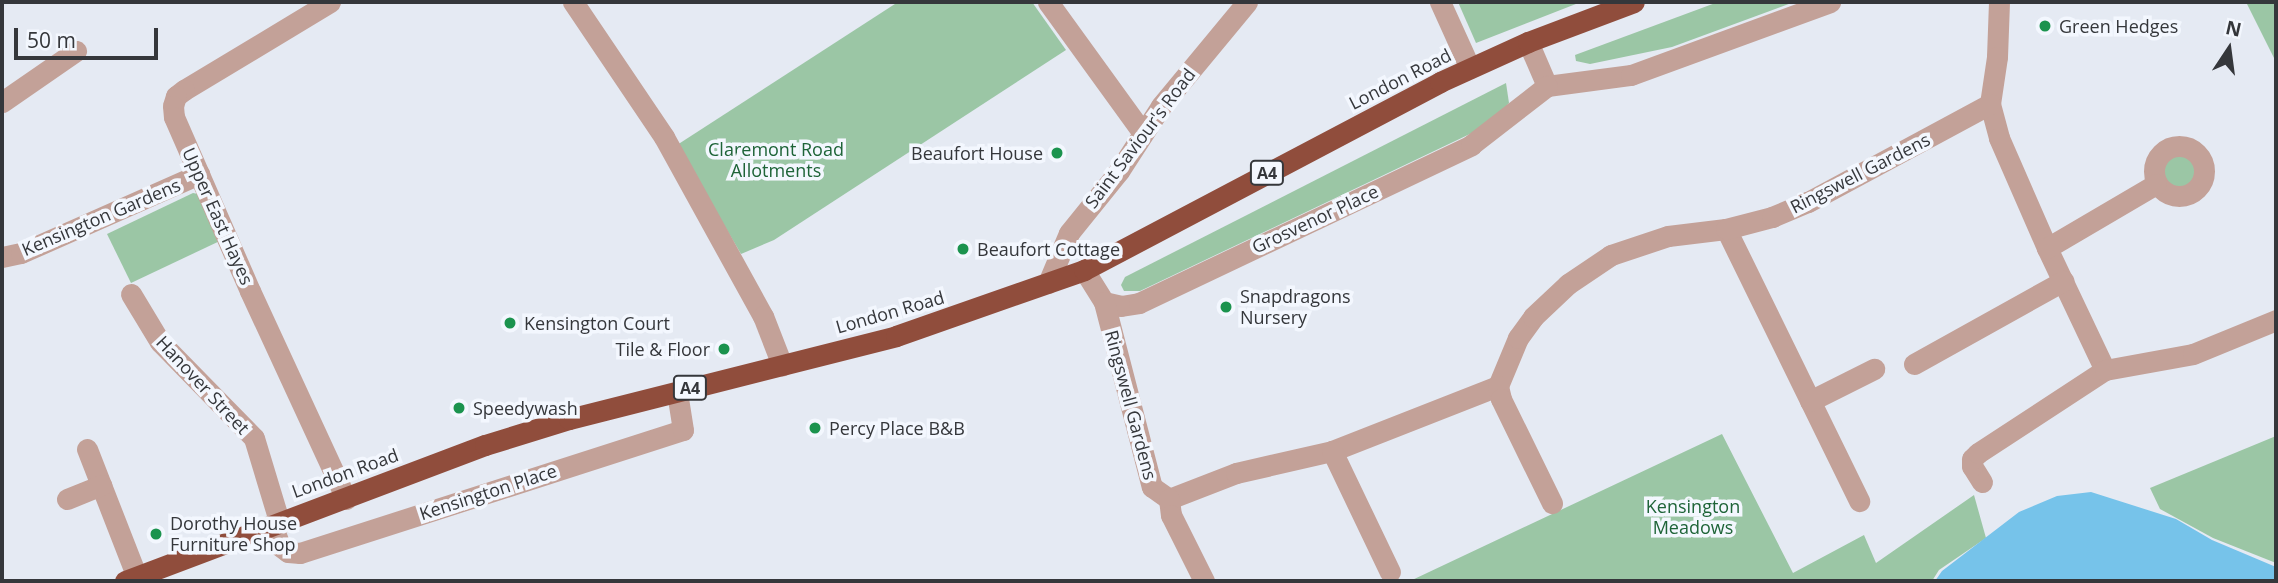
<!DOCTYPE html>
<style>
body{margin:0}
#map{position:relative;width:2278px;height:583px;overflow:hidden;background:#e5eaf3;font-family:"Open Sans",sans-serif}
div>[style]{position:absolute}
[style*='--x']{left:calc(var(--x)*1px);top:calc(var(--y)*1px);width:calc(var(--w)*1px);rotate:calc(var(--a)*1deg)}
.green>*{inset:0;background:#9bc6a5}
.round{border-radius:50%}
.water>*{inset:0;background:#76c3ea}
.minor>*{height:21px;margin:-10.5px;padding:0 10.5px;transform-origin:10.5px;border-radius:10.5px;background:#c3a198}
.minor>.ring{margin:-10.5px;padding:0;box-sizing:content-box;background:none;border:21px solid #c3a198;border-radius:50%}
.highway>*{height:21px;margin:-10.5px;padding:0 10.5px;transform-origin:10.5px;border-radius:10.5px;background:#904d3c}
.dots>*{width:19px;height:19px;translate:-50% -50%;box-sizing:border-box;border:4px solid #f3f7fe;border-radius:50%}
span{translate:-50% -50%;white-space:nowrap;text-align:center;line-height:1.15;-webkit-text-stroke:7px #f3f7fe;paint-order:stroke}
.shield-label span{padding:2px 5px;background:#f3f7fe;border:2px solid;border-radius:5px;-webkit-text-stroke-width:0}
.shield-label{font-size:16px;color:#35373b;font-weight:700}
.poi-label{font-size:18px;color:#35373b}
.left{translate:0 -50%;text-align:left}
.right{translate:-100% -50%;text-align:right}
.street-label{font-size:18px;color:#35373b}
.park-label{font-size:18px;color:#1e6438}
.frame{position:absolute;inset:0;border:4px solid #35373b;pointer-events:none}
.north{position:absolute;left:2194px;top:14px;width:70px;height:70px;-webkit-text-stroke:5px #f3f7fe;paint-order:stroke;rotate:13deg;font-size:19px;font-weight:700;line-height:28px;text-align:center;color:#35373b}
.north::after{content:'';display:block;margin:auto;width:24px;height:32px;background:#35373b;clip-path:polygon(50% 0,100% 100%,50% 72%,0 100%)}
.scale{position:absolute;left:14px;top:28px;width:144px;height:32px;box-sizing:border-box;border:4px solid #35373b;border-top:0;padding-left:9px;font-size:21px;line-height:24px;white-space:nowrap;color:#35373b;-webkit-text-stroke:5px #f3f7fe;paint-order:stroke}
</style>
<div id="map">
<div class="green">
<div style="clip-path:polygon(898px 2px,1032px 2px,1066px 50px,774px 240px,741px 254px,677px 145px)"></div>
<div style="clip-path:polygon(1458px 2px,1581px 2px,1476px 43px)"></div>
<div style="clip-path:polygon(1718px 2px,1794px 2px,1672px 47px,1590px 64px,1576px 61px,1575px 55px)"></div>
<div style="clip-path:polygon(2246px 2px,2276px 2px,2276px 62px)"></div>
<div style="clip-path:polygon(1506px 83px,1509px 103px,1493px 123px,1140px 291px,1124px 291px,1121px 285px,1125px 277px)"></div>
<div class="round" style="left:2160px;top:152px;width:38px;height:38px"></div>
<div style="clip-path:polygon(193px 193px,198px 194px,224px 239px,131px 283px,107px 234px)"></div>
<div style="clip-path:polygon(1722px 434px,1793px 573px,1864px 535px,1876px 563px,1974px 495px,1986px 538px,1939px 570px,1932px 581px,1410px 581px)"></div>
<div style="clip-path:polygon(2276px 436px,2276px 563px,2213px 538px,2160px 509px,2150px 488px)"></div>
</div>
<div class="water">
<div style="clip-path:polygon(2091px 492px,2176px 519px,2212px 540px,2276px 567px,2276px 581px,1935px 581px,1942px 571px,2019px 512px,2057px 496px)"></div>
</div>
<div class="minor">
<div style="--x:330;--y:2;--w:170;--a:148.9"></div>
<div style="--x:184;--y:90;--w:10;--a:143"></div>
<div style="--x:176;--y:96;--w:10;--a:107"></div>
<div style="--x:173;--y:106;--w:11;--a:85"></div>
<div style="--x:174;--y:117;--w:190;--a:66.4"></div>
<div style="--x:250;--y:291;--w:229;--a:65.2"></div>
<div style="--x:573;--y:2;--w:163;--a:56"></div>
<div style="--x:664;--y:137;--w:205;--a:61.1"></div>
<div style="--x:763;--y:316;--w:53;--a:68.8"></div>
<div style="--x:1048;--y:2;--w:160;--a:54.1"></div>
<div style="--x:1440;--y:2;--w:72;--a:65.6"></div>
<div style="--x:1999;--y:2;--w:55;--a:92.1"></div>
<div style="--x:1997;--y:57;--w:48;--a:98.5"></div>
<div style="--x:1990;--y:104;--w:35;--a:75"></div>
<div style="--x:1999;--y:138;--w:120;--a:66.4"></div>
<div style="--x:2047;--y:248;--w:135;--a:64.6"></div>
<div style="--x:1528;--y:42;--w:48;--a:66.6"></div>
<div style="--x:1547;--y:86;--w:85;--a:-7.5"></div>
<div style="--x:1631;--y:75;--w:212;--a:-20.1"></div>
<div style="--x:2;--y:102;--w:90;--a:-34.6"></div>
<div class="ring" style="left:2154px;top:146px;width:29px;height:29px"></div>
<div style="--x:1726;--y:229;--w:303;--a:63.9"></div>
<div style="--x:2047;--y:248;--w:126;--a:-30.4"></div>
<div style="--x:2;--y:257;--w:19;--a:-12"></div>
<div style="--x:21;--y:253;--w:195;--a:-23.9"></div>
<div style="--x:1084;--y:270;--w:38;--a:58"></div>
<div style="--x:1104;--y:302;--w:17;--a:13"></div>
<div style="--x:1121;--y:306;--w:18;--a:-9"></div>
<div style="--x:1139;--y:303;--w:368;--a:-25.4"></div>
<div style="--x:1471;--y:145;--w:96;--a:-37.8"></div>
<div style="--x:1048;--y:283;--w:54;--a:-67.2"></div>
<div style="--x:1069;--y:233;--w:80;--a:-51.1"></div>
<div style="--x:1119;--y:171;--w:77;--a:-57.1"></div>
<div style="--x:1161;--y:106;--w:135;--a:-50.4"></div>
<div style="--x:131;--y:294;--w:56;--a:58.9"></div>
<div style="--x:160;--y:342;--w:134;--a:45.6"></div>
<div style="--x:254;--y:438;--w:87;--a:73.2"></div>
<div style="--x:1104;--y:302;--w:191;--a:75.5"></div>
<div style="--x:1152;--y:487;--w:21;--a:35"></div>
<div style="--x:1169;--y:499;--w:72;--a:-21.2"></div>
<div style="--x:1236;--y:473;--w:98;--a:-12.9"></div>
<div style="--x:1332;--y:451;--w:178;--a:-21.4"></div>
<div style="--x:1498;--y:386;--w:52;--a:-67.4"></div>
<div style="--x:1518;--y:338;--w:26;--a:-54"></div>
<div style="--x:1533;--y:317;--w:48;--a:-43.3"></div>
<div style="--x:1568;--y:284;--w:52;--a:-34"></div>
<div style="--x:1611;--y:255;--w:60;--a:-18.4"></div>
<div style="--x:1668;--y:236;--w:58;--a:-6.9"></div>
<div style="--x:1726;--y:229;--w:48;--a:-14.6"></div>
<div style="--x:1772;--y:217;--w:39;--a:-23"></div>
<div style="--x:1808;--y:202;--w:207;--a:-28.3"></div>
<div style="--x:1914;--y:364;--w:171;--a:-29.1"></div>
<div style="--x:1498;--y:386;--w:13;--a:77"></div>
<div style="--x:1501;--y:399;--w:116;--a:63.9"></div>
<div style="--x:1810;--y:401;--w:72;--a:-26.6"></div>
<div style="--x:87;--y:449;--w:137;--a:68.7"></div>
<div style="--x:1332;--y:451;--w:134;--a:64.4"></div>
<div style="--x:1982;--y:482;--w:19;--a:-122"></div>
<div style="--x:1972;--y:466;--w:7;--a:-90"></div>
<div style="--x:1972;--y:459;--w:8;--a:-45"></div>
<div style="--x:1978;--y:453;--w:152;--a:-33.2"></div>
<div style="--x:2105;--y:370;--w:89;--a:-10.3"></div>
<div style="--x:2193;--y:354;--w:90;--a:-22.3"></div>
<div style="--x:67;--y:499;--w:37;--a:-22"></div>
<div style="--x:1169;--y:499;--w:16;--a:83"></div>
<div style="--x:1171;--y:515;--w:74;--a:63.4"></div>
<div style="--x:272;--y:524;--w:23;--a:70"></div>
<div style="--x:280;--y:546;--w:10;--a:37"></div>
<div style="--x:288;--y:552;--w:12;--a:5"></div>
<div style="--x:300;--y:553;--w:402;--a:-17.8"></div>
<div style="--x:683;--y:430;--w:38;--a:-99"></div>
</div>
<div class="highway">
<div style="--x:125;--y:581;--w:385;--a:-20.7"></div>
<div style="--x:485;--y:445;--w:88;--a:-17.2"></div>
<div style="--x:569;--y:419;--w:337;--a:-14.2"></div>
<div style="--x:896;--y:336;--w:199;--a:-19.3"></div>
<div style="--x:1084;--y:270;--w:403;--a:-27.8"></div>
<div style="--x:1440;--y:82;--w:97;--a:-24.4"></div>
<div style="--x:1528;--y:42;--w:113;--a:-20.7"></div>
</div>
<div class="dots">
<div style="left:2045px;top:26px;background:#1b934e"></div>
<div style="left:1057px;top:153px;background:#1b934e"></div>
<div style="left:963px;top:249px;background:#1b934e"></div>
<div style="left:1226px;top:307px;background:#1b934e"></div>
<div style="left:510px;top:323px;background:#1b934e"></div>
<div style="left:724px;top:349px;background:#1b934e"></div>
<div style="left:459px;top:408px;background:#1b934e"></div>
<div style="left:815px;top:428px;background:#1b934e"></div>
<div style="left:156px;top:534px;background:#1b934e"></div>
</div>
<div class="shield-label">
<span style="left:1267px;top:173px">A4</span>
<span style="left:690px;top:388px">A4</span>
</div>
<div class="poi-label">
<span class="left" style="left:2059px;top:26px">Green Hedges</span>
<span class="right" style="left:1043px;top:153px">Beaufort House</span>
<span class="left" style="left:977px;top:249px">Beaufort Cottage</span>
<span class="left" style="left:1240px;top:307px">Snapdragons<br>Nursery</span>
<span class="left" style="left:524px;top:323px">Kensington Court</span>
<span class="right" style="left:710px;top:349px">Tile &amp; Floor</span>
<span class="left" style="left:473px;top:408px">Speedywash</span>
<span class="left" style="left:829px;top:428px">Percy Place B&amp;B</span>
<span class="left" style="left:170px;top:534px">Dorothy House<br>Furniture Shop</span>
</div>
<div class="street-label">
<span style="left:1400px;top:79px;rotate:-27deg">London Road</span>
<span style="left:1140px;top:138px;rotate:-53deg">Saint Saviour's Road</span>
<span style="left:1860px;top:173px;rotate:-27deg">Ringswell Gardens</span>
<span style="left:218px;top:216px;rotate:66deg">Upper East Hayes</span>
<span style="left:101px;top:217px;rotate:-23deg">Kensington Gardens</span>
<span style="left:1315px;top:219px;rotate:-25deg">Grosvenor Place</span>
<span style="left:890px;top:312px;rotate:-16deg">London Road</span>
<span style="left:203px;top:385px;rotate:47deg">Hanover Street</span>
<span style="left:1131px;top:405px;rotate:75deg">Ringswell Gardens</span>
<span style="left:345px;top:473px;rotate:-20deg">London Road</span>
<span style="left:488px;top:492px;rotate:-18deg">Kensington Place</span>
</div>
<div class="park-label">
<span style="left:776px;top:160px">Claremont Road<br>Allotments</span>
<span style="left:1693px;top:517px">Kensington<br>Meadows</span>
</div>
<div class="frame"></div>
<div class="north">N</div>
<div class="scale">50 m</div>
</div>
